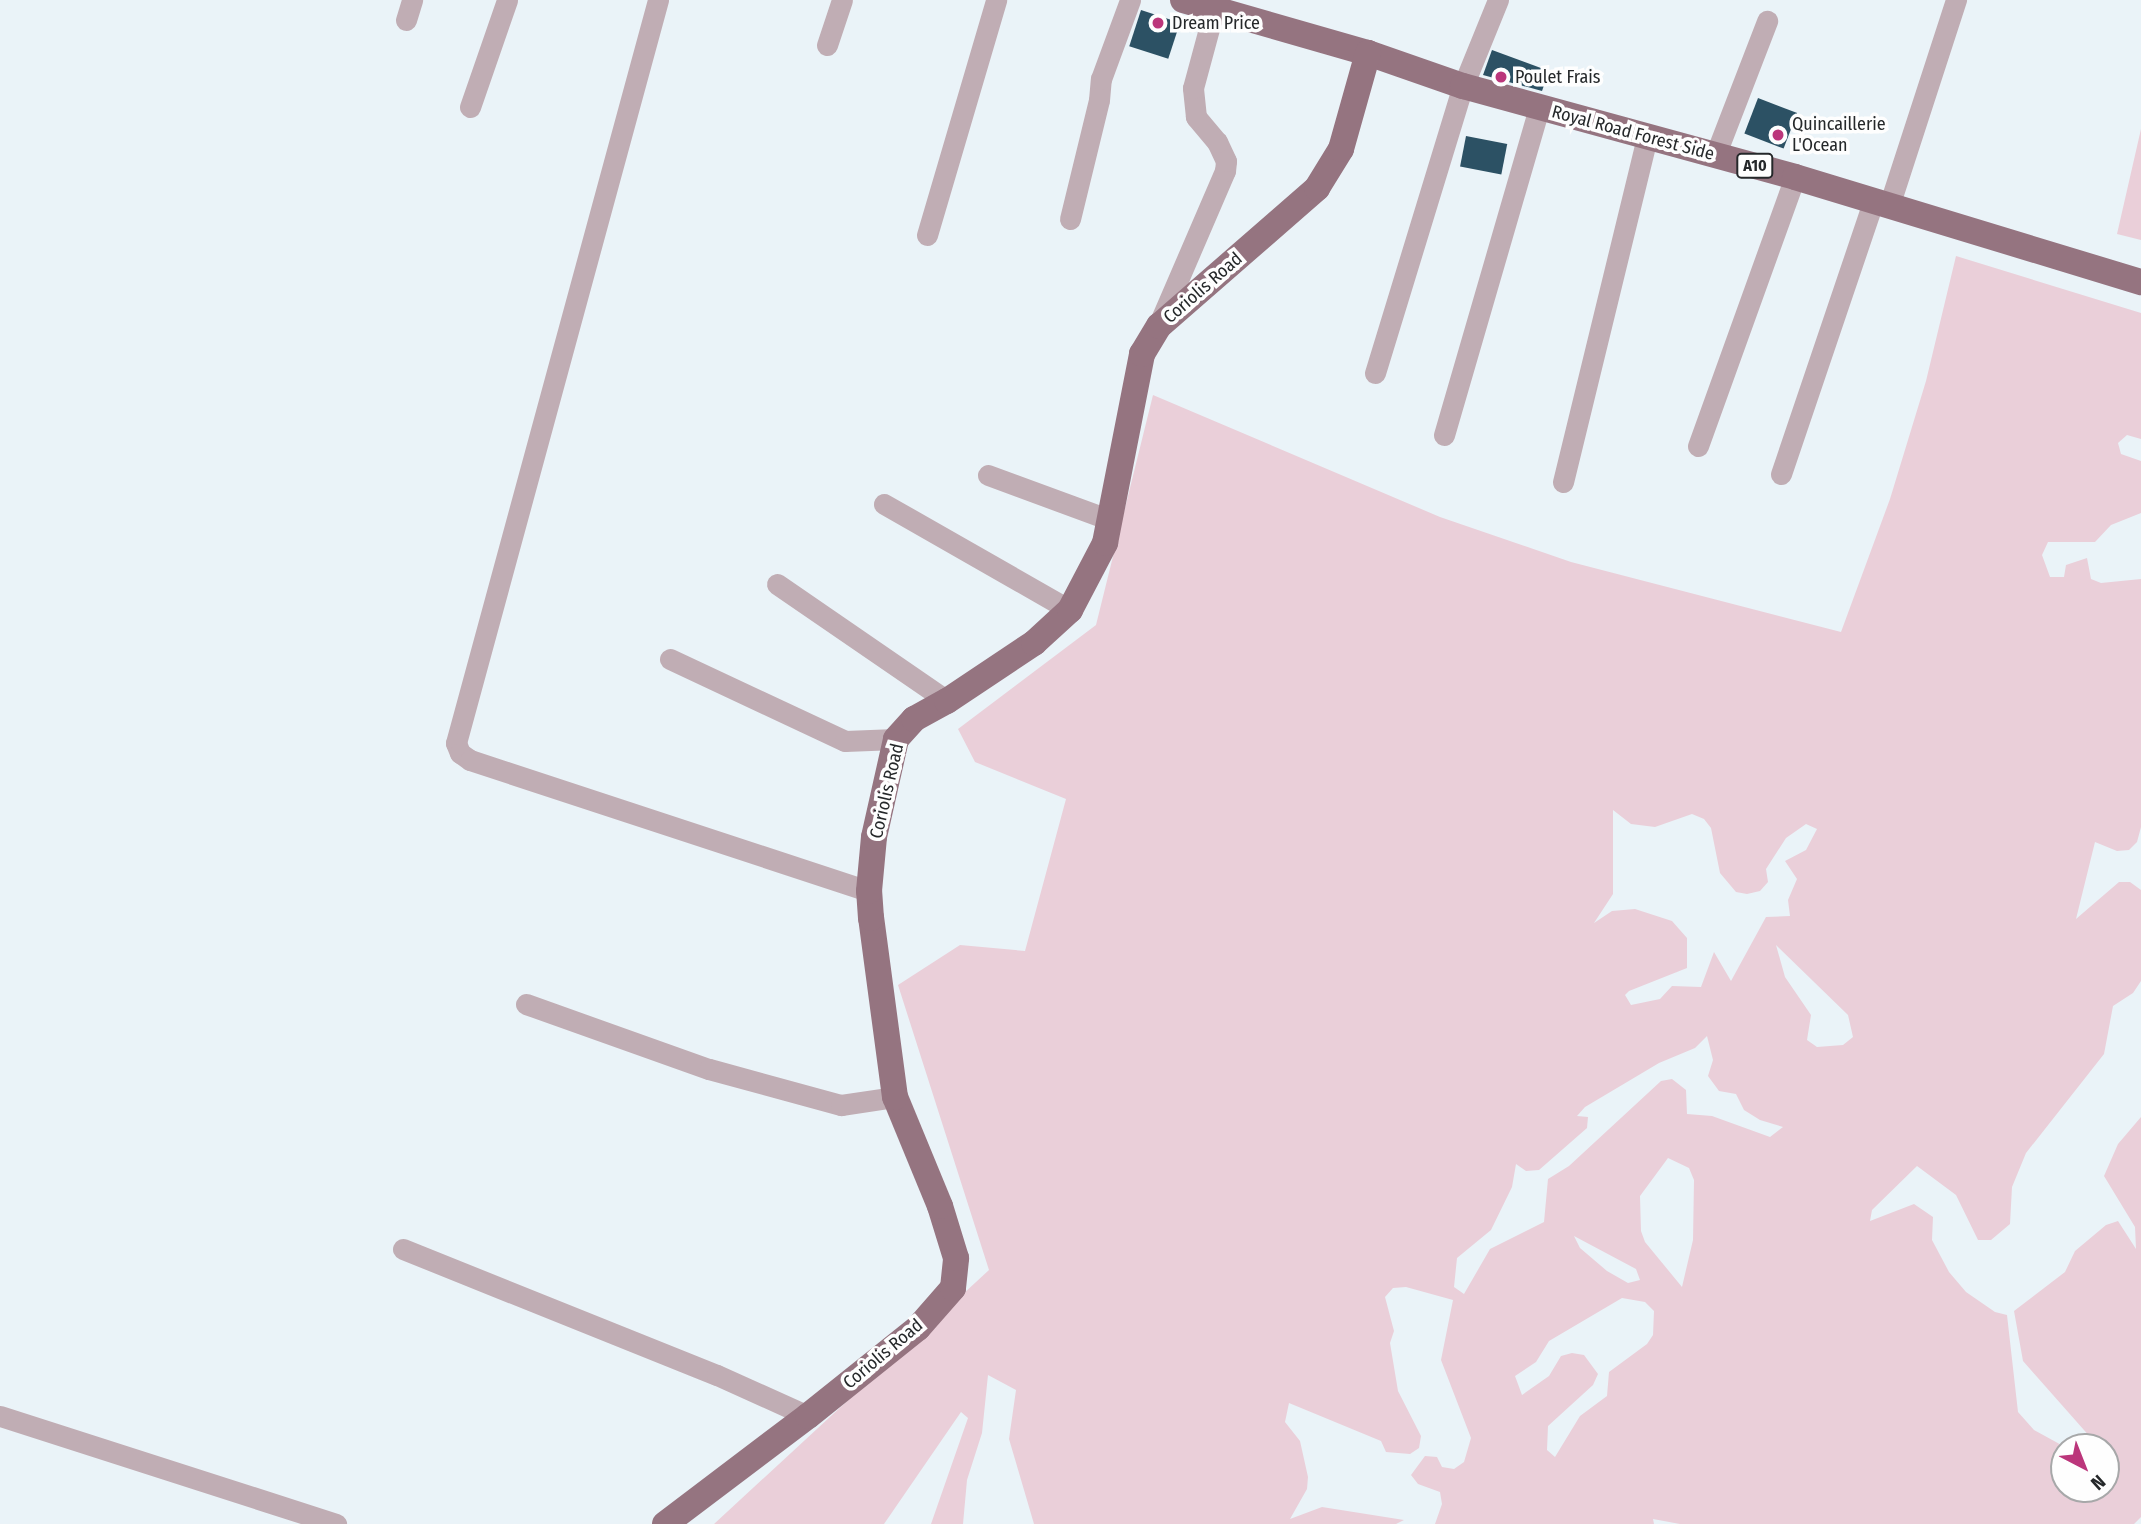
<!DOCTYPE html>
<style>
body{margin:0}
#map{position:relative;width:2141px;height:1524px;overflow:hidden;background:#eaf3f8;font-family:"Fira Sans Condensed",sans-serif}
div>[style]{position:absolute}
[style*='--x']{left:calc(var(--x)*1px);top:calc(var(--y)*1px);width:calc(var(--w)*1px);rotate:calc(var(--a)*1deg)}
.green>*{inset:0;background:#eacfd9}
.building>*{inset:0;background:#2c5164;transform-origin:0 0}
.minor>*{height:21px;margin:-10.5px;padding:0 10.5px;transform-origin:10.5px;border-radius:10.5px;background:#c0adb4}
.major>*{height:26px;margin:-13px;padding:0 13px;transform-origin:13px;border-radius:13px;background:#957480}
.dots>*{width:19px;height:19px;translate:-50% -50%;box-sizing:border-box;border:4px solid #fefefe;border-radius:50%}
span{translate:-50% -50%;white-space:nowrap;text-align:center;line-height:1.15;-webkit-text-stroke:7px #fefefe;paint-order:stroke}
.shield-label span{padding:2px 5px;background:#fefefe;border:2px solid;border-radius:5px;-webkit-text-stroke-width:0}
.shield-label{font-size:16px;color:#25282a;font-weight:700}
.poi-label{font-size:18px;color:#25282a}
.left{translate:0 -50%;text-align:left}
.street-label{font-size:18px;color:#25282a}
.north{position:absolute;left:2050px;top:1433px;width:70px;height:70px;box-sizing:border-box;background:#fefefe;border:2px solid #a7a8a9;border-radius:50%;rotate:138deg;font-size:19px;font-weight:700;line-height:28px;text-align:center;color:#25282a}
.north::after{content:'';display:block;margin:auto;width:24px;height:32px;background:#bb367b;clip-path:polygon(50% 0,100% 100%,50% 72%,0 100%)}
</style>
<div id="map">
<div class="green">
<div style="clip-path:polygon(2141px 129px,2141px 240px,2117px 234px)"></div>
<div style="clip-path:polygon(evenodd,1956px 256px,2141px 313px,2141px 439px,2127px 435px,2118px 443px,2121px 454px,2141px 461px,2141px 513px,2111px 525px,2095px 542px,2048px 542px,2042px 555px,2050px 577px,2064px 577px,2066px 565px,2087px 558px,2091px 579px,2101px 583px,2141px 579px,2141px 827px,2137px 842px,2129px 850px,2117px 851px,2095px 842px,2076px 919px,2119px 882px,2130px 882px,2141px 890px,2141px 981px,2133px 993px,2113px 1006px,2104px 1054px,2026px 1153px,2012px 1187px,2010px 1224px,1991px 1240px,1978px 1240px,1956px 1195px,1917px 1166px,1872px 1210px,1870px 1221px,1914px 1204px,1933px 1217px,1932px 1240px,1949px 1272px,1966px 1292px,1995px 1312px,2007px 1315px,2018px 1412px,2034px 1430px,2065px 1447px,2064px 1489px,2106px 1489px,2106px 1471px,2114px 1477px,2106px 1461px,2106px 1447px,2099px 1447px,2023px 1361px,2014px 1311px,2065px 1272px,2075px 1251px,2106px 1225px,2118px 1221px,2136px 1249px,2135px 1227px,2104px 1176px,2118px 1144px,2141px 1117px,2141px 1517px,2134px 1524px,1680px 1524px,1653px 1519px,1654px 1524px,1435px 1524px,1442px 1504px,1440px 1492px,1418px 1484px,1411px 1475px,1425px 1456px,1437px 1457px,1442px 1467px,1454px 1469px,1464px 1462px,1471px 1438px,1441px 1360px,1453px 1300px,1406px 1287px,1393px 1288px,1385px 1297px,1394px 1331px,1390px 1343px,1398px 1391px,1421px 1436px,1419px 1448px,1410px 1454px,1386px 1452px,1381px 1441px,1289px 1403px,1285px 1422px,1300px 1441px,1308px 1477px,1307px 1489px,1290px 1519px,1322px 1507px,1404px 1520px,1396px 1524px,1034px 1524px,1009px 1439px,1016px 1390px,988px 1375px,982px 1433px,967px 1480px,963px 1524px,931px 1524px,968px 1418px,961px 1412px,884px 1524px,714px 1524px,989px 1270px,898px 985px,960px 945px,1025px 951px,1066px 799px,975px 762px,958px 729px,1096px 625px,1153px 395px,1440px 517px,1571px 562px,1841px 632px,1890px 499px,1926px 381px,1956px 256px,1613px 810px,1631px 824px,1655px 827px,1692px 814px,1704px 819px,1711px 828px,1720px 873px,1736px 892px,1747px 894px,1760px 891px,1768px 882px,1766px 869px,1786px 838px,1806px 824px,1817px 829px,1806px 850px,1785px 861px,1797px 879px,1788px 900px,1790px 916px,1766px 917px,1731px 981px,1714px 952px,1701px 987px,1672px 986px,1660px 999px,1631px 1005px,1625px 995px,1629px 991px,1687px 968px,1687px 938px,1672px 921px,1635px 909px,1612px 911px,1594px 923px,1613px 894px,1613px 810px,1956px 256px,1776px 945px,1848px 1015px,1853px 1037px,1843px 1045px,1817px 1047px,1807px 1040px,1811px 1015px,1785px 977px,1776px 945px,1956px 256px,1707px 1036px,1713px 1060px,1708px 1076px,1719px 1091px,1736px 1094px,1744px 1110px,1760px 1120px,1783px 1127px,1770px 1137px,1712px 1116px,1687px 1114px,1686px 1090px,1672px 1079px,1661px 1081px,1569px 1166px,1548px 1179px,1544px 1222px,1490px 1249px,1464px 1294px,1454px 1287px,1457px 1258px,1491px 1230px,1512px 1187px,1516px 1164px,1526px 1171px,1539px 1170px,1587px 1128px,1588px 1117px,1577px 1116px,1585px 1107px,1659px 1063px,1695px 1048px,1707px 1036px,1956px 256px,1668px 1158px,1689px 1168px,1694px 1180px,1693px 1240px,1682px 1287px,1645px 1242px,1641px 1231px,1640px 1196px,1668px 1158px,1956px 256px,1574px 1236px,1636px 1269px,1640px 1280px,1628px 1283px,1607px 1271px,1580px 1248px,1574px 1236px,1956px 256px,1622px 1298px,1645px 1302px,1654px 1311px,1653px 1335px,1647px 1344px,1609px 1372px,1607px 1396px,1580px 1416px,1555px 1457px,1547px 1450px,1548px 1426px,1593px 1385px,1598px 1374px,1584px 1355px,1572px 1353px,1561px 1356px,1549px 1376px,1522px 1395px,1515px 1376px,1536px 1362px,1549px 1341px,1622px 1298px)"></div>
</div>
<div class="building">
<div style="left:1141px;top:10px;width:41px;height:38px;rotate:18deg"></div>
<div style="clip-path:polygon(1492px 50px,1549px 71px,1542px 91px,1483px 75px)"></div>
<div style="left:1758px;top:98px;width:42px;height:38px;rotate:21deg"></div>
<div style="left:1466px;top:136px;width:42px;height:31px;rotate:11deg"></div>
</div>
<div class="minor">
<div style="--x:658;--y:0;--w:770;--a:105.21"></div>
<div style="--x:456;--y:743;--w:11;--a:68"></div>
<div style="--x:460;--y:753;--w:12;--a:35"></div>
<div style="--x:470;--y:760;--w:420;--a:18.2"></div>
<div style="--x:406;--y:20;--w:21;--a:-73"></div>
<div style="--x:827;--y:45;--w:47;--a:-71.6"></div>
<div style="--x:470;--y:107;--w:113;--a:-70.9"></div>
<div style="--x:1715;--y:156;--w:145;--a:-68.9"></div>
<div style="--x:1889;--y:206;--w:217;--a:-72"></div>
<div style="--x:1070;--y:219;--w:122;--a:-76.3"></div>
<div style="--x:1099;--y:100;--w:21;--a:-85"></div>
<div style="--x:1101;--y:79;--w:84;--a:-69.8"></div>
<div style="--x:927;--y:235;--w:245;--a:-73.6"></div>
<div style="--x:1159;--y:324;--w:167;--a:-66.7"></div>
<div style="--x:1225;--y:171;--w:10;--a:-84"></div>
<div style="--x:1226;--y:161;--w:21;--a:-115"></div>
<div style="--x:1217;--y:142;--w:33;--a:-130"></div>
<div style="--x:1196;--y:117;--w:29;--a:-96"></div>
<div style="--x:1193;--y:88;--w:81;--a:-74.9"></div>
<div style="--x:1375;--y:373;--w:300;--a:-73"></div>
<div style="--x:1463;--y:86;--w:93;--a:-67.9"></div>
<div style="--x:1444;--y:435;--w:341;--a:-73.8"></div>
<div style="--x:1698;--y:446;--w:286;--a:-70.2"></div>
<div style="--x:1781;--y:474;--w:287;--a:-71.3"></div>
<div style="--x:988;--y:475;--w:130;--a:20.2"></div>
<div style="--x:1563;--y:482;--w:355;--a:-76.3"></div>
<div style="--x:884;--y:504;--w:214;--a:29.7"></div>
<div style="--x:777;--y:584;--w:206;--a:34.5"></div>
<div style="--x:670;--y:659;--w:193;--a:25.1"></div>
<div style="--x:845;--y:741;--w:51;--a:-2.2"></div>
<div style="--x:526;--y:1004;--w:194;--a:19.6"></div>
<div style="--x:709;--y:1069;--w:137;--a:15.3"></div>
<div style="--x:841;--y:1105;--w:55;--a:-8.4"></div>
<div style="--x:403;--y:1249;--w:338;--a:21.9"></div>
<div style="--x:717;--y:1375;--w:100;--a:24.3"></div>
<div style="--x:0;--y:1416;--w:353;--a:17.8"></div>
</div>
<div class="major">
<div style="--x:1183;--y:0;--w:192;--a:16"></div>
<div style="--x:1368;--y:53;--w:101;--a:19.2"></div>
<div style="--x:1463;--y:86;--w:344;--a:15.3"></div>
<div style="--x:1795;--y:177;--w:362;--a:16.9"></div>
<div style="--x:665;--y:1524;--w:179;--a:-37.1"></div>
<div style="--x:808;--y:1416;--w:141;--a:-38.7"></div>
<div style="--x:918;--y:1328;--w:53;--a:-48.8"></div>
<div style="--x:953;--y:1288;--w:30;--a:-84"></div>
<div style="--x:956;--y:1258;--w:54;--a:-107.1"></div>
<div style="--x:940;--y:1206;--w:118;--a:-112.4"></div>
<div style="--x:895;--y:1097;--w:181;--a:-97.6"></div>
<div style="--x:871;--y:918;--w:27;--a:-94"></div>
<div style="--x:869;--y:891;--w:54;--a:-84.7"></div>
<div style="--x:874;--y:837;--w:100;--a:-77.3"></div>
<div style="--x:896;--y:739;--w:27;--a:-48"></div>
<div style="--x:914;--y:719;--w:38;--a:-29"></div>
<div style="--x:947;--y:701;--w:105;--a:-33.7"></div>
<div style="--x:1034;--y:643;--w:49;--a:-42.5"></div>
<div style="--x:1070;--y:610;--w:76;--a:-62.4"></div>
<div style="--x:1105;--y:543;--w:193;--a:-78.9"></div>
<div style="--x:1142;--y:354;--w:33;--a:-59"></div>
<div style="--x:1159;--y:326;--w:210;--a:-41.1"></div>
<div style="--x:1317;--y:188;--w:46;--a:-58.4"></div>
<div style="--x:1341;--y:149;--w:100;--a:-74.3"></div>
</div>
<div class="dots">
<div style="left:1158px;top:23px;background:#bb367b"></div>
<div style="left:1501px;top:77px;background:#bb367b"></div>
<div style="left:1778px;top:135px;background:#bb367b"></div>
</div>
<div class="shield-label">
<span style="left:1755px;top:166px">A10</span>
</div>
<div class="poi-label">
<span class="left" style="left:1172px;top:23px">Dream Price</span>
<span class="left" style="left:1515px;top:77px">Poulet Frais</span>
<span class="left" style="left:1792px;top:135px">Quincaillerie<br>L'Ocean</span>
</div>
<div class="street-label">
<span style="left:1633px;top:133px;rotate:15deg">Royal Road Forest Side</span>
<span style="left:1203px;top:288px;rotate:-41deg">Coriolis Road</span>
<span style="left:887px;top:791px;rotate:-77deg">Coriolis Road</span>
<span style="left:883px;top:1354px;rotate:-40deg">Coriolis Road</span>
</div>
<div class="north">N</div>
</div>
